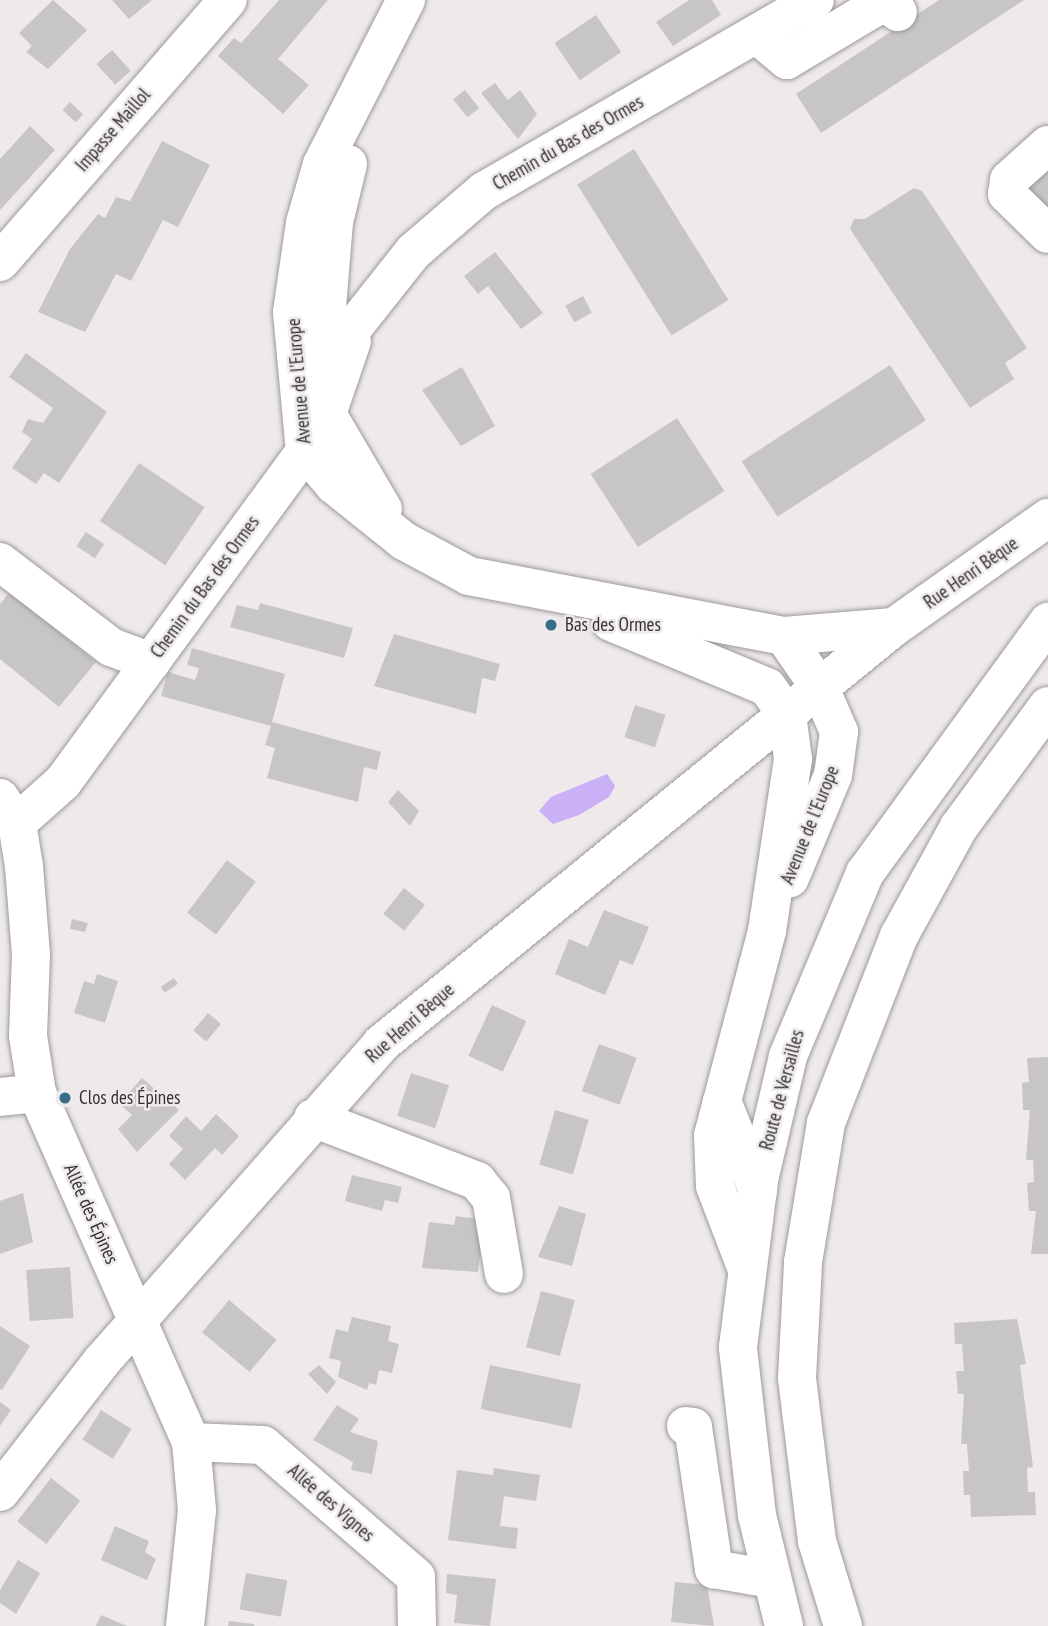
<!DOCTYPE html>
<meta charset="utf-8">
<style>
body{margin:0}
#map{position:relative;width:1048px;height:1626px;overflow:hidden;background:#eee9eb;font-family:"PT Sans Narrow",sans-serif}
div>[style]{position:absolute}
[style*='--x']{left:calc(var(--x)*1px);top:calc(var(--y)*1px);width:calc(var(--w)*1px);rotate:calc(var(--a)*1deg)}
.water>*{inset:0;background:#cab0f6}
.building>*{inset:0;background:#c8c5c8;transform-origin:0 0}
.roads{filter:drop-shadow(0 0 2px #9d999b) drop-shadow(0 0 2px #9d999b)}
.minor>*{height:38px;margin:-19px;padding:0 19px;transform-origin:19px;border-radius:19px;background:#fff}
.major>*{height:38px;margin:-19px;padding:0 19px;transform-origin:19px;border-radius:19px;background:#fff}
.dots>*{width:19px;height:19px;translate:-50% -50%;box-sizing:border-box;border:4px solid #eee9eb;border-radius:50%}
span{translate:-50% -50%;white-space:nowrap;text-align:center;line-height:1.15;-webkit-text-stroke:5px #eee9eb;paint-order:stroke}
.street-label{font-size:19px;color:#343233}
.poi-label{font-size:19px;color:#343233}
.left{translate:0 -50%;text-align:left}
</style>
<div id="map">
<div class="water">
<div style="clip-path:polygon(607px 774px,615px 786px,609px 797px,579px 815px,553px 824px,539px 811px,551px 797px)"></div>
</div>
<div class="building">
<div style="clip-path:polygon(53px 0,87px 30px,48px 69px,26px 52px,32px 46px,19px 33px)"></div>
<div style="clip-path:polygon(112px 0,152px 0,129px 19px)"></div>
<div style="clip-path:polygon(279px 0,328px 0,278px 59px,309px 85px,283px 114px,218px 56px,234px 38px,241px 43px)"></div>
<div style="clip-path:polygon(689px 0,712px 0,721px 15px,673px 46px,656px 22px)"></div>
<div style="clip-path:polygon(939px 0,1024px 0,821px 133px,796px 94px)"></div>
<div style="left:596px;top:15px;width:45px;height:50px;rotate:56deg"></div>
<div style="left:112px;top:50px;width:28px;height:21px;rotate:48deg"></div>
<div style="clip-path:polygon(495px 83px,508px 100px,520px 90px,537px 114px,518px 139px,481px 93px)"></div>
<div style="left:465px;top:90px;width:23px;height:15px;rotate:52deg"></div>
<div style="left:70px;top:102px;width:18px;height:11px;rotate:43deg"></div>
<div style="clip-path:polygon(30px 126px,55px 150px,0 210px,0 159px)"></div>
<div style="clip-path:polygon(162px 141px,210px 165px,178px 227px,163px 220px,131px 281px,116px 274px,85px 332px,38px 312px,70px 249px,98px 214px,105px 218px,116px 197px,130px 201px)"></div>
<div style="left:634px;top:149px;width:178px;height:67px;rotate:58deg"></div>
<div style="clip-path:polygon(1048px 161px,1048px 222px,1017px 193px)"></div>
<div style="clip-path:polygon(914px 188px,922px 191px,1027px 348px,1005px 363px,1014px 379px,970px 408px,850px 229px,854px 219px,865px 219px)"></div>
<div style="clip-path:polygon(495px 252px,543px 313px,521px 329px,488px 286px,478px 294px,464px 276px)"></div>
<div style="left:583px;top:296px;width:19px;height:20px;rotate:62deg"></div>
<div style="clip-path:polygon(26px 353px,107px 412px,59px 483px,44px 473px,36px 484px,12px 468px,32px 439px,22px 432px,28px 419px,43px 423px,53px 408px,9px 377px)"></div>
<div style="left:890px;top:365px;width:66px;height:177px;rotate:57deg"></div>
<div style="clip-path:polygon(462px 367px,495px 426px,461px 446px,422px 390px)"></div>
<div style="left:677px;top:418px;width:87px;height:103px;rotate:57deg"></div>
<div style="left:139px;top:463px;width:79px;height:70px;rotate:34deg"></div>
<div style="left:86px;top:532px;width:22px;height:17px;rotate:34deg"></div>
<div style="clip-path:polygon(10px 592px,96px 662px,59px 707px,0 659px,0 604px)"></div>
<div style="clip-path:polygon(260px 603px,353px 628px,344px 658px,230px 627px,237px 605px,258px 610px)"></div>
<div style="clip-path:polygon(394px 634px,500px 664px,495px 681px,482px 678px,476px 714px,374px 686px)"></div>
<div style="clip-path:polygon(192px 648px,285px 674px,272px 722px,381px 752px,377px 770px,364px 767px,358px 802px,267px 778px,275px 748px,265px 745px,271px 726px,161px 696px,168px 672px,195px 680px,199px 668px,187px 665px)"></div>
<div style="left:635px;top:705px;width:32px;height:34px;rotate:18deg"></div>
<div style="clip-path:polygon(398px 790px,419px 811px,410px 826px,388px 802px)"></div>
<div style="left:227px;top:860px;width:36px;height:66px;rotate:37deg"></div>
<div style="left:404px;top:888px;width:27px;height:33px;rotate:39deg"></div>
<div style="clip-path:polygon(604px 910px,649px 927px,633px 965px,620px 960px,605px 995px,555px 974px,569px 939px,588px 947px)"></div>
<div style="clip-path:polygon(72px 919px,88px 923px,85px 932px,70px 929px)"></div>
<div style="clip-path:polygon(97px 974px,118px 981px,105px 1023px,74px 1013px,84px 981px,94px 984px)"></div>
<div style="left:174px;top:978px;width:7px;height:16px;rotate:56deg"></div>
<div style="left:492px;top:1005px;width:38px;height:56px;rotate:25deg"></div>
<div style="left:208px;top:1013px;width:17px;height:23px;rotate:40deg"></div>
<div style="left:599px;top:1044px;width:40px;height:50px;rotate:20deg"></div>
<div style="clip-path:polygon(1048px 1057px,1048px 1254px,1031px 1254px,1036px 1211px,1029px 1211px,1027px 1183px,1034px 1182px,1033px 1160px,1026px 1160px,1030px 1110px,1023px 1110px,1022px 1083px,1029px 1082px,1027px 1058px)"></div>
<div style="left:411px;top:1073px;width:40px;height:45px;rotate:18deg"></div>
<div style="clip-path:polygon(142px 1078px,179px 1110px,137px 1152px,118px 1129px,132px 1115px,122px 1106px,124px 1098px)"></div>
<div style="left:555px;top:1110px;width:35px;height:57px;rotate:16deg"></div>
<div style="clip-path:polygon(216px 1114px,239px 1136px,222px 1155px,215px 1148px,185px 1180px,169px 1164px,183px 1149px,169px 1136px,186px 1116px,201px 1131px)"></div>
<div style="clip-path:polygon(352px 1175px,402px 1187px,398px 1203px,385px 1200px,382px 1211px,345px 1201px)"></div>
<div style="clip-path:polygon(23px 1193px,33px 1242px,0 1254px,0 1201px)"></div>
<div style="clip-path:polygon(559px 1206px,586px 1214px,572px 1266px,538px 1257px)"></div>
<div style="clip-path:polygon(456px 1216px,484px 1220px,478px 1272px,422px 1268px,429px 1222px,454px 1225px)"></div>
<div style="left:70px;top:1267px;width:51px;height:44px;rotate:86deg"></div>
<div style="left:541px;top:1291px;width:35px;height:58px;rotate:15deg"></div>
<div style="left:229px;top:1300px;width:62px;height:42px;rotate:40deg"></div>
<div style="clip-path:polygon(352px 1317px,391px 1326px,388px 1341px,399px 1344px,392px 1373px,379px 1370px,376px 1385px,369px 1383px,367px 1390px,338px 1377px,341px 1361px,329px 1358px,336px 1329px,348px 1332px)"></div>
<div style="clip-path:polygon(1017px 1319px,1026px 1364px,1020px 1365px,1033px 1467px,1027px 1468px,1028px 1492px,1035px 1492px,1036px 1515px,971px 1517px,970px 1495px,964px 1495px,963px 1471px,969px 1471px,967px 1444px,961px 1444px,964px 1394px,958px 1394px,956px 1371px,964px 1371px,962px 1344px,955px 1344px,954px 1323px)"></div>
<div style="clip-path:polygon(0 1326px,30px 1346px,2px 1390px,0 1389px)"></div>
<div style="clip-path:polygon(319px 1365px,336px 1382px,327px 1394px,308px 1374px)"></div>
<div style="left:490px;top:1365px;width:93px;height:45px;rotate:12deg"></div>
<div style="clip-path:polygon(0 1402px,11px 1410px,0 1426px)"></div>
<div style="clip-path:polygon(337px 1405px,359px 1419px,350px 1432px,378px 1441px,372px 1474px,351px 1470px,353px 1462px,313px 1440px)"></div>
<div style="left:101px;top:1410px;width:36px;height:35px;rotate:32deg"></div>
<div style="clip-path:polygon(494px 1468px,540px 1475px,536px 1501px,504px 1496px,500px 1526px,518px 1528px,516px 1549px,448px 1540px,457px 1470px,493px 1475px)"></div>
<div style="left:51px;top:1478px;width:37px;height:55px;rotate:38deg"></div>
<div style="clip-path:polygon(115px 1526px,149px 1541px,145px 1552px,156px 1559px,147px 1580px,101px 1560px)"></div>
<div style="clip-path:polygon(18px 1560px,40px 1573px,16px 1614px,0 1603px,0 1590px)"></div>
<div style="left:246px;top:1573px;width:42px;height:37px;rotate:10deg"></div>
<div style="clip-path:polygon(447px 1574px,496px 1579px,490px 1626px,454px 1623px,457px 1595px,446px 1593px)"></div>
<div style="clip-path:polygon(675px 1582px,707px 1585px,714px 1626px,671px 1622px)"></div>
<div style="clip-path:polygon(101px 1615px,127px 1626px,96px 1626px)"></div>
<div style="clip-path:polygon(229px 1621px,254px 1624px,254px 1626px,228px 1626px)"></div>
</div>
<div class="roads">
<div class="minor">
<div style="--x:406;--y:0;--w:184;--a:117.1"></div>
<div style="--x:322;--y:164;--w:61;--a:106.1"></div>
<div style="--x:305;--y:223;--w:90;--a:98.3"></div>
<div style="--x:292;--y:312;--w:140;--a:84.7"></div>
<div style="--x:305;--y:451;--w:45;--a:49.5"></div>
<div style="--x:334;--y:485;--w:90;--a:38.7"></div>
<div style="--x:404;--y:541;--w:74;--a:28.3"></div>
<div style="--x:469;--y:576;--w:321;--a:10.8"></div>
<div style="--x:784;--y:636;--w:110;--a:-4.7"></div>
<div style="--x:757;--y:35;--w:39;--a:40"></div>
<div style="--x:787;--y:60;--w:113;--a:-30.9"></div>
<div style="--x:884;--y:2;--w:17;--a:36"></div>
<div style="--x:1048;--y:145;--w:52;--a:138.1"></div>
<div style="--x:1009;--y:180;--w:14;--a:98"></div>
<div style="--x:1007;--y:194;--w:57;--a:44.3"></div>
<div style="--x:348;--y:164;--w:60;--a:103.6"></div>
<div style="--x:334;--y:222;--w:145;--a:94.7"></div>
<div style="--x:322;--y:367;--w:47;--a:83.9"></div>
<div style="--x:327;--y:414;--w:110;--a:59.5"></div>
<div style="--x:0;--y:262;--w:347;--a:-49"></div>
<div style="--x:322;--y:367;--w:147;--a:-51.6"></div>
<div style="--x:413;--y:252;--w:94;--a:-40.7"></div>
<div style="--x:484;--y:191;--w:382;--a:-30"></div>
<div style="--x:0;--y:562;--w:140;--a:37.4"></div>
<div style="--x:111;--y:647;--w:43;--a:20.6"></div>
<div style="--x:611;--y:622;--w:169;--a:22.6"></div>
<div style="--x:767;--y:687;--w:34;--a:54"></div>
<div style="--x:787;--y:715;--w:44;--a:82.2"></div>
<div style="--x:793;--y:759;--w:174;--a:98.6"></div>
<div style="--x:767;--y:931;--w:211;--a:104.8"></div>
<div style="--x:713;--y:1135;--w:51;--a:87.8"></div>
<div style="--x:715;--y:1186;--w:87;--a:69.1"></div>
<div style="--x:784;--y:636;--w:63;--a:55.3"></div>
<div style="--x:820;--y:688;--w:48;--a:66.6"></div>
<div style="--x:839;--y:732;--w:43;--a:97.9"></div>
<div style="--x:833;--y:775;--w:112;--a:112.7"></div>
<div style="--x:0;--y:798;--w:30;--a:56"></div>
<div style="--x:17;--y:823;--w:44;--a:80.8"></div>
<div style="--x:24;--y:866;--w:88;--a:85.5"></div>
<div style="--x:31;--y:954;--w:82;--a:92.1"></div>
<div style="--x:28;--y:1036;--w:58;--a:81"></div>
<div style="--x:37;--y:1093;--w:381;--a:66.2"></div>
<div style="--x:191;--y:1442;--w:68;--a:85"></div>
<div style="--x:197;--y:1510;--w:117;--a:95.9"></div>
<div style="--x:17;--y:823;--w:62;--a:-41.7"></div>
<div style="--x:63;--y:782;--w:410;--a:-53.8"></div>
<div style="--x:305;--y:451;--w:43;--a:-59.3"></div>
<div style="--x:327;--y:414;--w:77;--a:-71.1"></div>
<div style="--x:0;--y:1097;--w:37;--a:-6"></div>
<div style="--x:722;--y:1101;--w:97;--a:68.2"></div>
<div style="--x:313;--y:1118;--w:176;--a:21"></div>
<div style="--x:477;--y:1181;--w:22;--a:51"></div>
<div style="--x:491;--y:1198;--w:77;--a:80.3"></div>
<div style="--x:686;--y:1426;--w:7;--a:8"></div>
<div style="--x:693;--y:1427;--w:144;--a:81.6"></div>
<div style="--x:714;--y:1569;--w:58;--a:10"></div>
<div style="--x:191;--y:1442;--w:72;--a:2.4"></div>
<div style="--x:263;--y:1445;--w:202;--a:40.8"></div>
<div style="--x:416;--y:1577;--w:49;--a:88.8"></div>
<div style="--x:0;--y:1492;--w:166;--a:-52.1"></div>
<div style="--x:102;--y:1361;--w:422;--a:-48.6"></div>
<div style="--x:381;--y:1044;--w:661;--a:-39.11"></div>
<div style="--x:894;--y:627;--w:189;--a:-35.3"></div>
</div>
<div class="major">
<div style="--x:784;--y:1626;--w:114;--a:-103.7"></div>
<div style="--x:757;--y:1515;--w:169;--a:-96.5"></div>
<div style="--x:738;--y:1347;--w:168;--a:-82.8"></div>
<div style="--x:759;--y:1180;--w:127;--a:-76.8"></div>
<div style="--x:788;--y:1056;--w:199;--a:-67.2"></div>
<div style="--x:865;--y:873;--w:311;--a:-53.9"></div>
<div style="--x:843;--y:1626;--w:89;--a:-107"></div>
<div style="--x:817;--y:1541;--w:164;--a:-97"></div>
<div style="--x:797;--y:1378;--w:116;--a:-87"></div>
<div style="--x:803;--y:1262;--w:141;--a:-80.6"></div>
<div style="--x:826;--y:1123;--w:201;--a:-68.7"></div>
<div style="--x:899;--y:936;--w:124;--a:-61.2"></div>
<div style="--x:959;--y:827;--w:150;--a:-53.7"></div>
</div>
</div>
<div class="dots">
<div style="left:551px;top:625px;background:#386d89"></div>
<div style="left:65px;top:1098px;background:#386d89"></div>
</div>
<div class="street-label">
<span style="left:113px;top:130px;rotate:-49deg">Impasse Maillol</span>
<span style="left:568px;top:143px;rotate:-30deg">Chemin du Bas des Ormes</span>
<span style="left:299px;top:381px;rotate:-95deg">Avenue de l'Europe</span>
<span style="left:971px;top:573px;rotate:-35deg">Rue Henri Bèque</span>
<span style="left:205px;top:587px;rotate:-54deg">Chemin du Bas des Ormes</span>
<span style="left:810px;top:825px;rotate:-68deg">Avenue de l'Europe</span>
<span style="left:410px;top:1023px;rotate:-41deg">Rue Henri Bèque</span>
<span style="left:782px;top:1090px;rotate:-75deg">Route de Versailles</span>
<span style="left:91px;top:1214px;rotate:66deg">Allée des Épines</span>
<span style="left:331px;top:1503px;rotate:41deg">Allée des Vignes</span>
</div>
<div class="poi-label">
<span class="left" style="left:565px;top:625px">Bas des Ormes</span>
<span class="left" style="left:79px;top:1098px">Clos des Épines</span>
</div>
</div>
